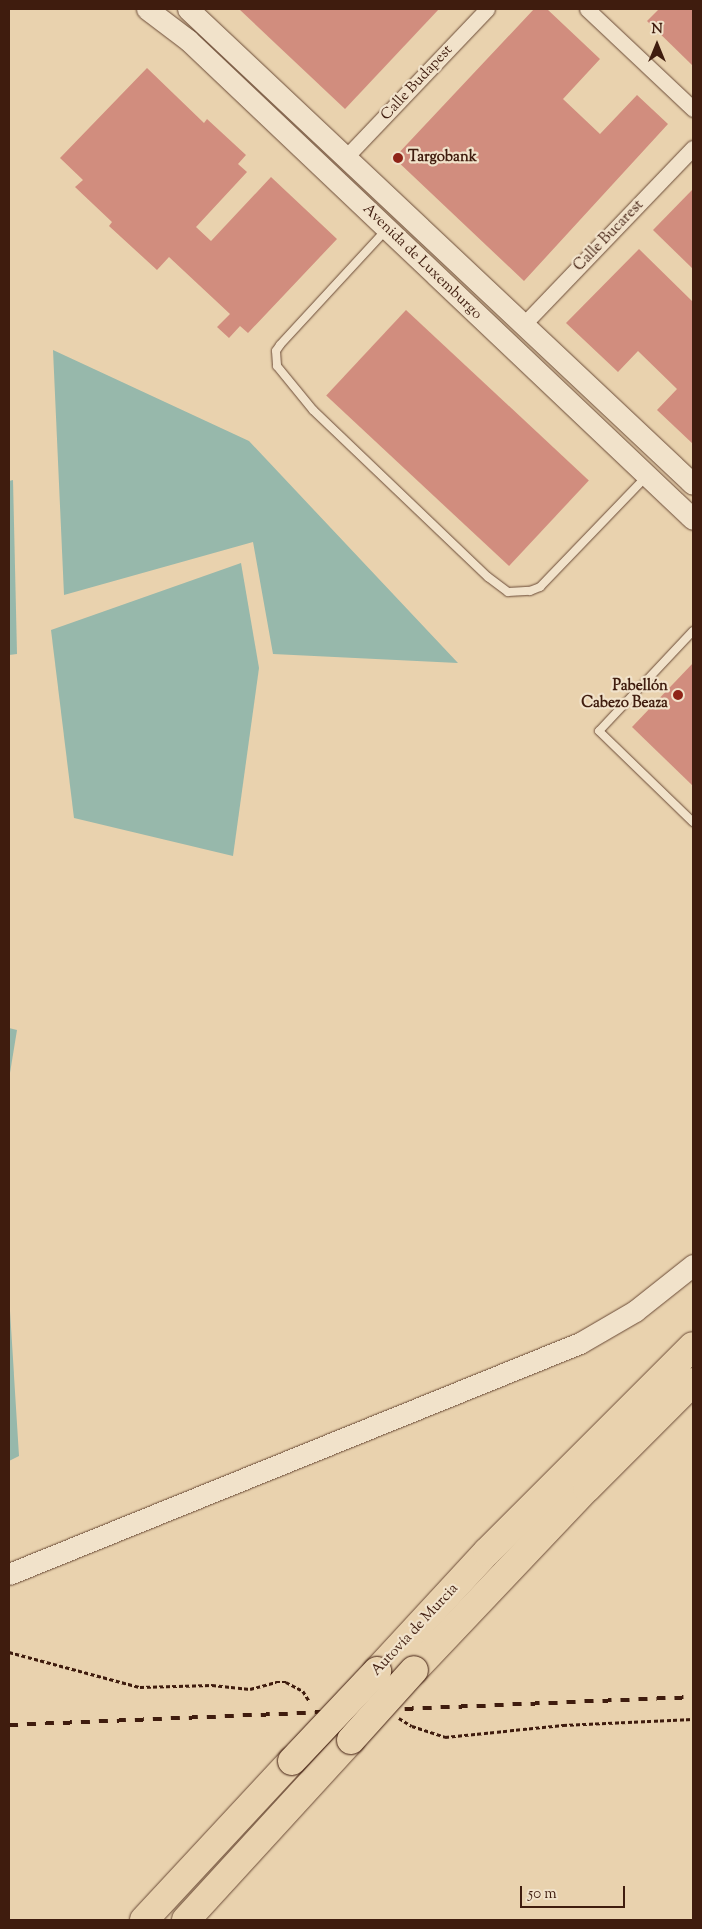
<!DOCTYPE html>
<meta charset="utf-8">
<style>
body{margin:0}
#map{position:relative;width:702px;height:1929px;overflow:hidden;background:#e9d2ae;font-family:"Sorts Mill Goudy",serif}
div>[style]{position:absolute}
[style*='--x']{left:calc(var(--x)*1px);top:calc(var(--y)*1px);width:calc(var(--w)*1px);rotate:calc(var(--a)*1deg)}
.water>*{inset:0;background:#97b8ab}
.building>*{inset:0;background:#d18d7e;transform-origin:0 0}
.path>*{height:2.5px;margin-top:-1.25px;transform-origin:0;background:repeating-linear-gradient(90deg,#3f1c0e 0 4px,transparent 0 6.5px)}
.roads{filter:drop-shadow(0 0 1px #6a4a36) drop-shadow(0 0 1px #6a4a36)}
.lane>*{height:8px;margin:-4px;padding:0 4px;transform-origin:4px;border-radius:4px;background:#f1e2ca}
.street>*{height:15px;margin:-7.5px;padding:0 7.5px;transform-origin:7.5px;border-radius:7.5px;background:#f1e2ca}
.secondary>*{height:21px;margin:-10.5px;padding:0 10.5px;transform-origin:10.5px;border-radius:10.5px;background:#f1e2ca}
.highway>*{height:28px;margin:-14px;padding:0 14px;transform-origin:14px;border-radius:14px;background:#e9d2ae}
.rail>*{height:4px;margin-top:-2px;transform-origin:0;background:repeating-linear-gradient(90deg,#3f1c0e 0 9px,transparent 0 18px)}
.bridges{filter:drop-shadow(0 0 1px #3f1c0e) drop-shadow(0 0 1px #3f1c0e)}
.highway-bridge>*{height:28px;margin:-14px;padding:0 14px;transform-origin:14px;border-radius:14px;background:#e9d2ae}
.dots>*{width:14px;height:14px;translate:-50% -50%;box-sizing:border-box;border:2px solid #f1e2ca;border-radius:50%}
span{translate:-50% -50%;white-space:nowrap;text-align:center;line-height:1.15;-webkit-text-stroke:4.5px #f1e2ca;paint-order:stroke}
.street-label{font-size:15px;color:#3f1c0e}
.poi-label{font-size:15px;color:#3f1c0e;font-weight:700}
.left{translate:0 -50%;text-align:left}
.right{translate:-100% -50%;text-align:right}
.frame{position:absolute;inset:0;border:10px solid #3f1c0e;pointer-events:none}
.north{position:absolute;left:632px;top:20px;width:50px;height:50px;-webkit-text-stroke:4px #f1e2ca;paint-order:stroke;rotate:0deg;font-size:14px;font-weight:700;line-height:20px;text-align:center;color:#3f1c0e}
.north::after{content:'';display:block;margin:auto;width:18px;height:22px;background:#3f1c0e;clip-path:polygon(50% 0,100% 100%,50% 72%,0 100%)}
.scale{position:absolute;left:520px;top:1886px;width:105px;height:22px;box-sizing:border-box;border:2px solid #3f1c0e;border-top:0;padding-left:6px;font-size:15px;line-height:18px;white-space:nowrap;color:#3f1c0e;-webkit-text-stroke:4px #f1e2ca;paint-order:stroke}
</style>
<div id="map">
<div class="water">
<div style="clip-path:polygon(53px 350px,249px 441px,458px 663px,273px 654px,253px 542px,64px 595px)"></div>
<div style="clip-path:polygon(13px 480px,17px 654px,9px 655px,9px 481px)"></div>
<div style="clip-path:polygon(241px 563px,259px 668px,233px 856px,74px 818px,51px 630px)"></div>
<div style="clip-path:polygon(9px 1028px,17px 1030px,9px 1079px)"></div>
<div style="clip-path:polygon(9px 1295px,19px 1456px,9px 1461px)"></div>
</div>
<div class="building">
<div style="clip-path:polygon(239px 9px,439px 9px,345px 109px)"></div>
<div style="clip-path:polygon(534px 9px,547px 9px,600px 59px,563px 99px,600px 134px,637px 95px,668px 124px,524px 281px,394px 158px)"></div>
<div style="clip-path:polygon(659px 9px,693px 9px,693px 66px,647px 21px)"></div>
<div style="clip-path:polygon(147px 68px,204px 123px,207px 119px,246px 155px,238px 164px,247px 172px,196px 227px,211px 241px,271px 177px,337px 239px,248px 333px,240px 326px,229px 338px,217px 327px,230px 314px,169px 257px,157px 270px,109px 226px,112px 222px,75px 187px,83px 180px,60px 158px)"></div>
<div style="clip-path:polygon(693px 189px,693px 269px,653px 230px)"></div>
<div style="clip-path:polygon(639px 249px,693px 302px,693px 444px,657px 410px,677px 389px,638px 351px,618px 372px,566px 323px)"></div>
<div style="left:406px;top:310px;width:250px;height:117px;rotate:43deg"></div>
<div style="clip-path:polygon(693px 663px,693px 786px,632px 727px)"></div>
</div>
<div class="path">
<div style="--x:9;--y:1652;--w:136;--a:15"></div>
<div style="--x:140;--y:1687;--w:72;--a:-1.6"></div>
<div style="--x:212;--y:1685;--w:38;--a:6"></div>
<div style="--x:250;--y:1689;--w:27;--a:-15"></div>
<div style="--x:276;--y:1682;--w:10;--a:0"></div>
<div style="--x:286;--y:1682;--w:19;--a:28"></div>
<div style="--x:303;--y:1691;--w:13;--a:58"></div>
<div style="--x:399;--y:1718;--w:15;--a:32"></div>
<div style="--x:412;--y:1726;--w:35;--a:18"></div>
<div style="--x:445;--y:1737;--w:119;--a:-5.8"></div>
<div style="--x:563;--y:1725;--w:130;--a:-2.6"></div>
</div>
<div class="roads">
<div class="lane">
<div style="--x:386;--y:230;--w:156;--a:132.7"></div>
<div style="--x:280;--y:345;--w:7;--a:124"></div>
<div style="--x:276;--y:351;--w:15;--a:86"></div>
<div style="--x:277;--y:366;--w:57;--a:50.7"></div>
<div style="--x:313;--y:410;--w:242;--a:43.7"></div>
<div style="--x:488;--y:577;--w:25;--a:37"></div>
<div style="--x:508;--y:592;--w:22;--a:-3"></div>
<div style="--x:530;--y:591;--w:11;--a:-22"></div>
<div style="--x:540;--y:587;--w:153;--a:-46.1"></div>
<div style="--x:693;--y:631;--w:137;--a:133.2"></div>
<div style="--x:599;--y:731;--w:131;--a:44.1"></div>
</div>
<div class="street">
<div style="--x:587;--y:9;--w:146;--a:43.3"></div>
<div style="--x:347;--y:156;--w:203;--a:-46.4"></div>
<div style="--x:524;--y:324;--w:244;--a:-46.2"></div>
</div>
<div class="secondary">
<div style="--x:147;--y:9;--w:51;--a:37.1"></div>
<div style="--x:188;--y:40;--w:696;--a:43.49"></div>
<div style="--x:188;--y:9;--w:693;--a:43.25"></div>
<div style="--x:9;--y:1574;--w:616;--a:-22.03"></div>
<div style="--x:580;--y:1343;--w:64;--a:-30.2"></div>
<div style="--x:635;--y:1311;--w:74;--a:-38.4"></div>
</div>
<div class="highway">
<div style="--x:414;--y:1670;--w:251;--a:-46.5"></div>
<div style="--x:587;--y:1488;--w:150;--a:-45"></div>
<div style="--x:377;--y:1671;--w:162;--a:-47.3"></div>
<div style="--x:487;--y:1552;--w:291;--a:-45"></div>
<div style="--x:144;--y:1920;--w:217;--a:-47.1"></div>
<div style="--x:186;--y:1920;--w:244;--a:-47.5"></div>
</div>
</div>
<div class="rail">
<div style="--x:9;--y:1725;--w:685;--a:-2.34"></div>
</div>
<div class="bridges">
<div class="highway-bridge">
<div style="--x:351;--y:1740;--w:94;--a:-48"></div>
<div style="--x:292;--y:1761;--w:124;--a:-46.6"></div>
</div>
</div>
<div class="dots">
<div style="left:398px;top:158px;background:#8f2418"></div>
<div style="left:678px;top:695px;background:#8f2418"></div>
</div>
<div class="street-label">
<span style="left:417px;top:83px;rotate:-47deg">Calle Budapest</span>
<span style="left:609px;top:236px;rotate:-46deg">Calle Bucarest</span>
<span style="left:422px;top:262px;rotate:44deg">Avenida de Luxemburgo</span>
<span style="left:415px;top:1630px;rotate:-47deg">Autovía de Murcia</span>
</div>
<div class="poi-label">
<span class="left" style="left:408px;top:158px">Targobank</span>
<span class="right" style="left:668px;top:695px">Pabellón<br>Cabezo Beaza</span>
</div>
<div class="frame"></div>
<div class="north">N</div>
<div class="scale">50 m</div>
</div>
